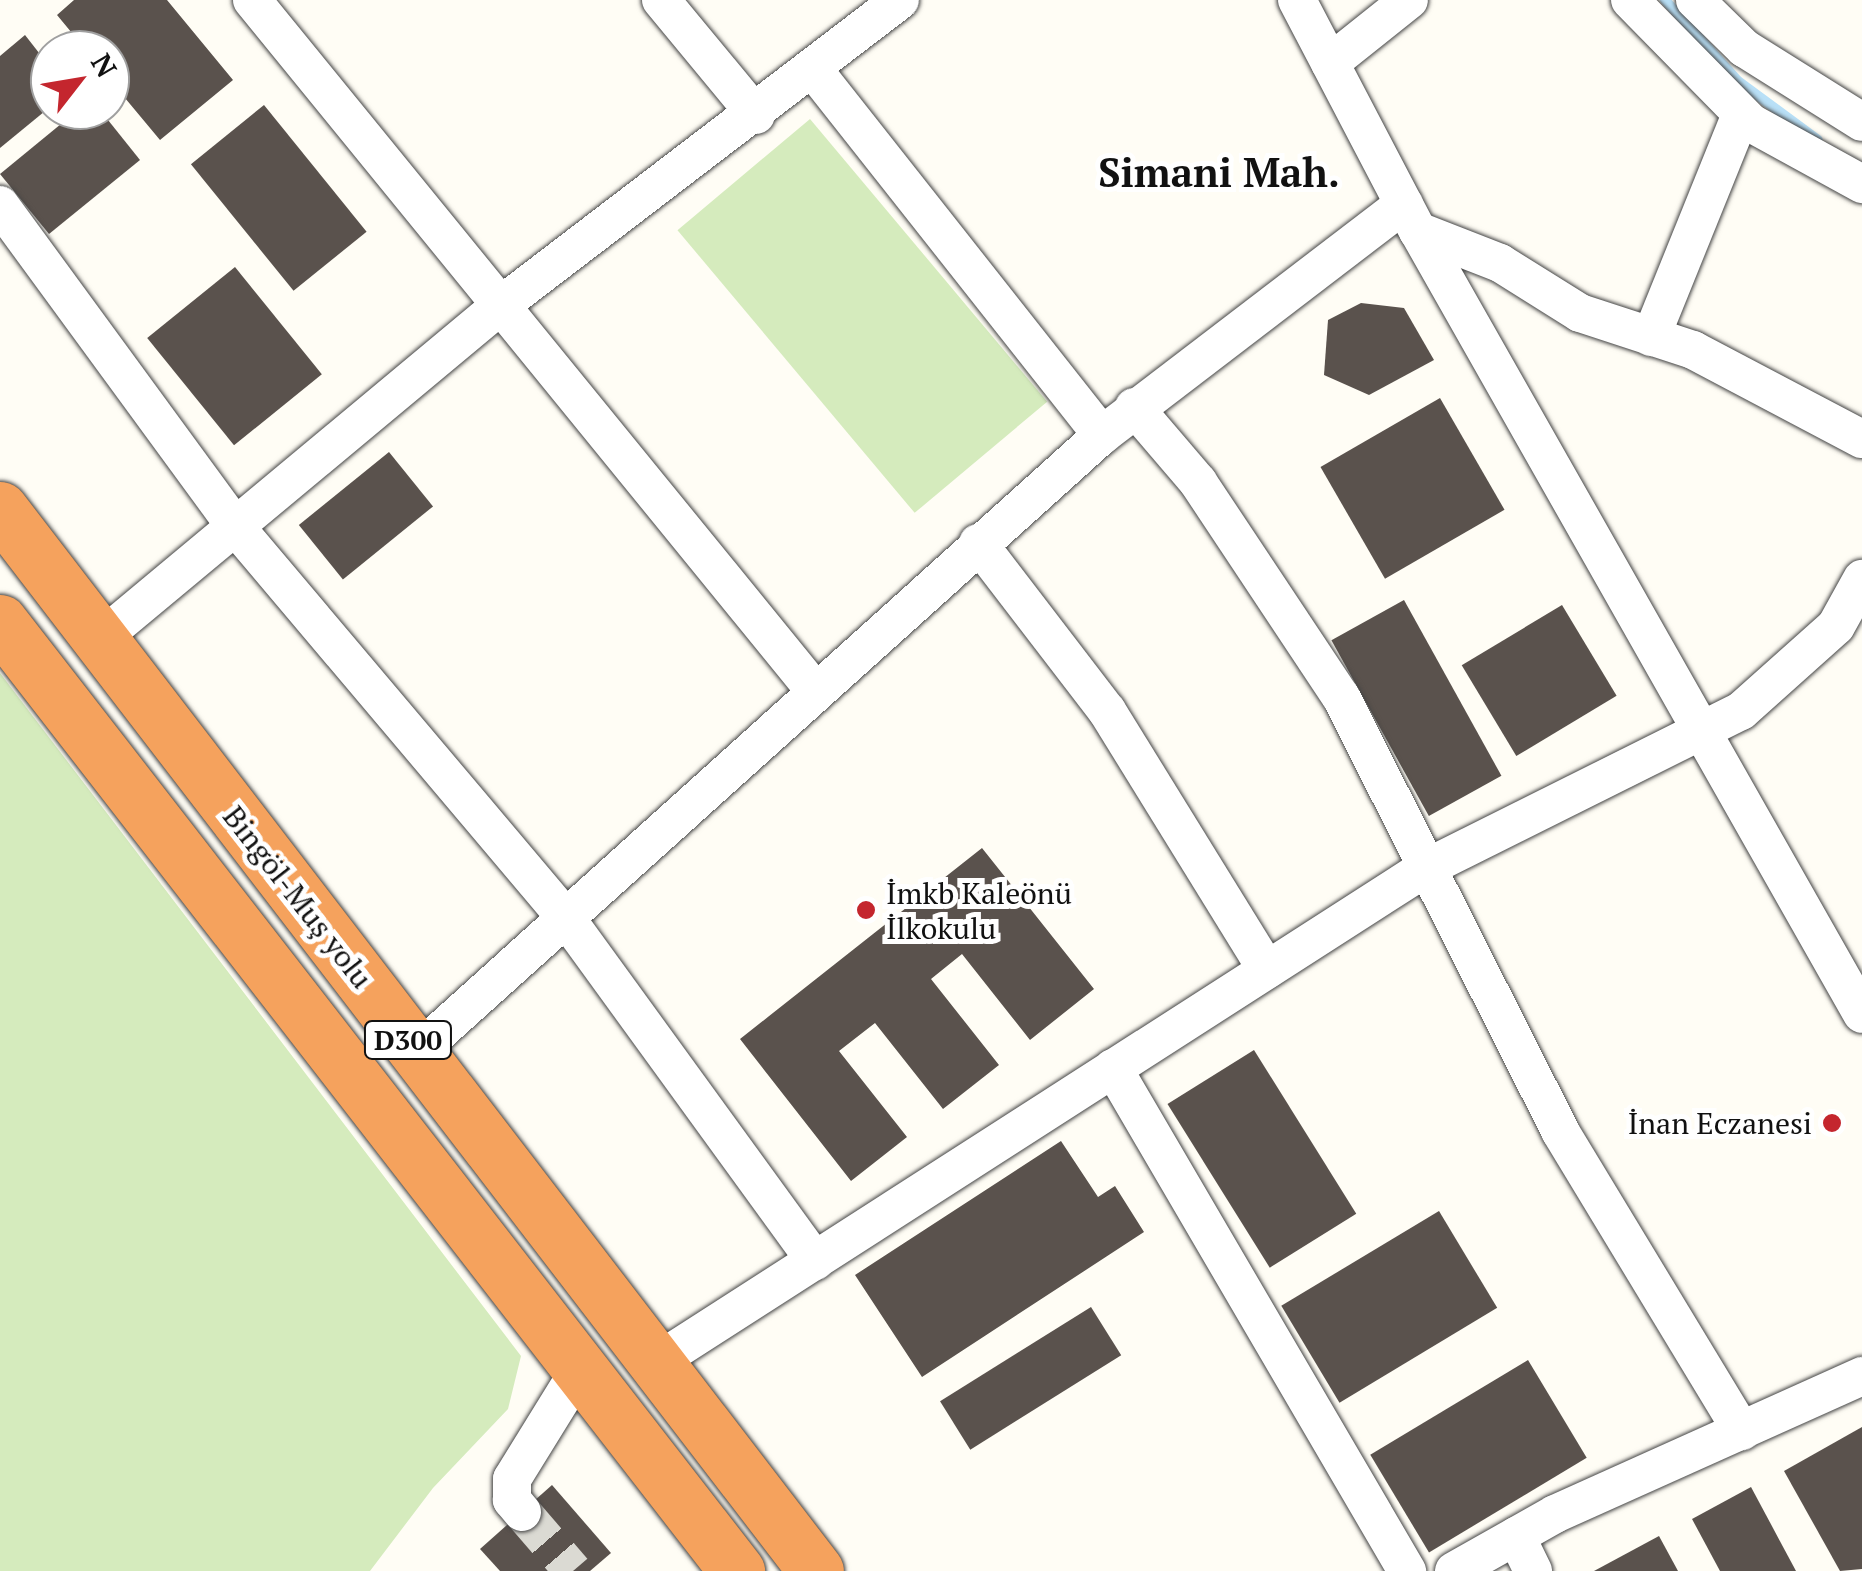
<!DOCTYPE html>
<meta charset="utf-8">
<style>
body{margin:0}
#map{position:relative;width:1862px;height:1571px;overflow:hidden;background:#fffdf5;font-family:"PT Serif",serif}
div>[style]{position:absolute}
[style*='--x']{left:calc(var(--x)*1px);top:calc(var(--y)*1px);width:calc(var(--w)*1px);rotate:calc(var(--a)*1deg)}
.green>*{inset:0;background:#d5ebbd;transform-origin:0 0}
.stream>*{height:10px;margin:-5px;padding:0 5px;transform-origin:5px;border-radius:5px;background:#b9e0f7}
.building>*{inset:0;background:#5a524d;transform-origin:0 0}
.minor-tunnel>*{height:38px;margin-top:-19px;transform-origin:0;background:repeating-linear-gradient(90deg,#dbdad3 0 38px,transparent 0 57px)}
.roads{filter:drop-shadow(0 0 2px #444) drop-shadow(0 0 2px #444)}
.minor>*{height:38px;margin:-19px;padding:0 19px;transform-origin:19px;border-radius:19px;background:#fff}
.highway>*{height:55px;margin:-27.5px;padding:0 27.5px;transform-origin:27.5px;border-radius:27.5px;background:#f5a25d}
.dots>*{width:28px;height:28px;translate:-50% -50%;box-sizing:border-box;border:5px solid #fff;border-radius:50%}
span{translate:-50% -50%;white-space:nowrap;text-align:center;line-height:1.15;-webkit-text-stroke:10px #fff;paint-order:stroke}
.shield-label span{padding:2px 8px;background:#fff;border:2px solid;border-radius:8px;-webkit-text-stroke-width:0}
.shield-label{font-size:28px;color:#111;font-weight:700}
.poi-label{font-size:30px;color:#111}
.left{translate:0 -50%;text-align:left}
.right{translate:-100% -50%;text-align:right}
.street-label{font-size:30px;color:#111}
.district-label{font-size:40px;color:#111;font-weight:700}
.north{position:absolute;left:30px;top:30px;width:100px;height:100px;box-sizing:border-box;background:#fff;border:2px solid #a0a0a0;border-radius:50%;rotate:59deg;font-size:28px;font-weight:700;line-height:40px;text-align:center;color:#111}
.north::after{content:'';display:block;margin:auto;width:35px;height:45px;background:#c4262e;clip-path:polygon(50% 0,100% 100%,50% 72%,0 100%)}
</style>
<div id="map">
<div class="green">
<div style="left:810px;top:119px;width:369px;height:173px;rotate:50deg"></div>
<div style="clip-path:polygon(0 673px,521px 1356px,508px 1409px,433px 1488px,370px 1571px,0 1571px)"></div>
</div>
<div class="stream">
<div style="--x:1665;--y:0;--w:109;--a:48"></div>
<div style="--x:1738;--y:81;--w:99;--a:36.4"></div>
</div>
<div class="building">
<div style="clip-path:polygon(74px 0,167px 0,233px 80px,160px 140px,110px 80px,110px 50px,86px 50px,57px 15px)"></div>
<div style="clip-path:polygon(25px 35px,50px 67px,50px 107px,0 148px,0 56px)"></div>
<div style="left:264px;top:105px;width:163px;height:94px;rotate:51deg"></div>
<div style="clip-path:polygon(78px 110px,100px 110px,140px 160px,49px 234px,0 174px)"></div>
<div style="left:235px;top:267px;width:138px;height:113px;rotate:51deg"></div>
<div style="clip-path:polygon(1361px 303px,1404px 308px,1434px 360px,1369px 395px,1324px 375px,1328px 320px)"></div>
<div style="left:1440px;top:398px;width:129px;height:138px;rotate:60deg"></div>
<div style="left:389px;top:452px;width:70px;height:116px;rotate:51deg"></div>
<div style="left:1404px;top:600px;width:201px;height:83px;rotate:61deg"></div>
<div style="left:1562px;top:605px;width:106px;height:117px;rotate:59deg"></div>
<div style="clip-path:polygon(982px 848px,1094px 989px,1030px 1040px,962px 954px,931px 979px,999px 1065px,943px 1109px,875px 1023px,839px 1051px,907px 1137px,851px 1181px,740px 1039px)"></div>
<div style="left:1254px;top:1050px;width:193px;height:102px;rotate:58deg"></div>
<div style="clip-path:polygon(1061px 1141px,1098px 1197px,1115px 1186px,1144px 1232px,922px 1377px,855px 1275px)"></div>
<div style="left:1439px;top:1211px;width:113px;height:184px;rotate:59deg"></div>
<div style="left:1091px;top:1307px;width:57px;height:178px;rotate:58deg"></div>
<div style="left:1528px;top:1360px;width:114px;height:184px;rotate:59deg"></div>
<div style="clip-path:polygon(1862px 1427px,1862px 1569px,1840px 1571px,1784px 1471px)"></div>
<div style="clip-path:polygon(552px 1485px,611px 1553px,590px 1571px,500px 1571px,480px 1549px)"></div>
<div style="clip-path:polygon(1751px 1487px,1796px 1571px,1720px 1571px,1692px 1519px)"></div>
<div style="clip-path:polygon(1659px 1536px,1678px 1571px,1594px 1571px)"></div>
</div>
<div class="minor-tunnel">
<div style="--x:522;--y:1512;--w:78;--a:49.2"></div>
</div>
<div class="roads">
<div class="minor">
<div style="--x:252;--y:0;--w:893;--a:50.82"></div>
<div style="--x:661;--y:0;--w:149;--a:50.4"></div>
<div style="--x:1297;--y:0;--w:261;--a:62.4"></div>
<div style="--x:1418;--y:231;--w:900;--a:60.44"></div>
<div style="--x:1630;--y:0;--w:173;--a:45.5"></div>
<div style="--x:1751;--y:123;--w:127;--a:28.8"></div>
<div style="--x:1695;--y:0;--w:69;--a:44.4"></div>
<div style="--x:1744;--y:48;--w:139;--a:32.1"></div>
<div style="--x:1330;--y:63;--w:101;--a:-38.6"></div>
<div style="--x:812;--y:68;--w:468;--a:51.7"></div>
<div style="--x:0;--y:205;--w:396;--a:53.8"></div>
<div style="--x:234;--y:525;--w:514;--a:49.81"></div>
<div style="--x:566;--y:918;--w:424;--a:54"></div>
<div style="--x:1418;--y:231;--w:88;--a:21.3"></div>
<div style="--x:1500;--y:263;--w:94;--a:32"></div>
<div style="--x:1580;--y:313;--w:119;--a:18.1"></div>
<div style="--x:1693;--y:350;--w:191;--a:27.8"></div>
<div style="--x:1651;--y:337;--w:240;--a:-68"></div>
<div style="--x:1134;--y:407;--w:99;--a:49.5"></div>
<div style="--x:1198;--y:482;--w:258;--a:56.4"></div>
<div style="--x:1341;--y:697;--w:486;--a:63.2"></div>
<div style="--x:1560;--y:1131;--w:351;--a:58.8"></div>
<div style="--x:978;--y:543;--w:212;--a:52.5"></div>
<div style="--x:1107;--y:711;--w:304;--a:58.3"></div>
<div style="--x:100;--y:639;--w:522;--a:-39.79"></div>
<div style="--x:501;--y:305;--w:502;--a:-37.39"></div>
<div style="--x:417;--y:1052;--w:922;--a:-42.01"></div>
<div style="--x:1102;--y:435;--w:380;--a:-37.4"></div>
<div style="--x:1113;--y:1068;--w:583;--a:59.69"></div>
<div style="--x:655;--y:1363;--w:914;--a:-32.72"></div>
<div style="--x:1424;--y:869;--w:354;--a:-26.5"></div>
<div style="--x:1741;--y:711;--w:127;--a:-41.8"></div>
<div style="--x:1836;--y:626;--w:54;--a:-61"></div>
<div style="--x:522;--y:1512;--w:16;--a:-130"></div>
<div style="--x:512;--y:1500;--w:21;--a:-90"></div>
<div style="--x:512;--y:1479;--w:129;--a:-58.3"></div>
<div style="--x:1516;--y:1536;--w:39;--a:64"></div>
<div style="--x:1454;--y:1571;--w:116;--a:-29.4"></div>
<div style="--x:1555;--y:1514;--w:337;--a:-24.2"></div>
</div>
<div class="highway">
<div style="--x:0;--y:509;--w:1339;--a:52.46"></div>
<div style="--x:0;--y:622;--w:1202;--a:52.17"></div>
</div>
</div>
<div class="dots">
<div style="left:866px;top:910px;background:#c4262e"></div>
<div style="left:1832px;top:1123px;background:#c4262e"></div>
</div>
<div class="shield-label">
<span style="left:408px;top:1040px">D300</span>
</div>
<div class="poi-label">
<span class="left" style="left:886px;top:910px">İmkb Kaleönü<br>İlkokulu</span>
<span class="right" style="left:1812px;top:1123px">İnan Eczanesi</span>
</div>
<div class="street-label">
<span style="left:298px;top:897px;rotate:52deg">Bingöl-Muş yolu</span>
</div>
<div class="district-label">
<span style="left:1219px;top:172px">Simani Mah.</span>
</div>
<div class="north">N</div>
</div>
